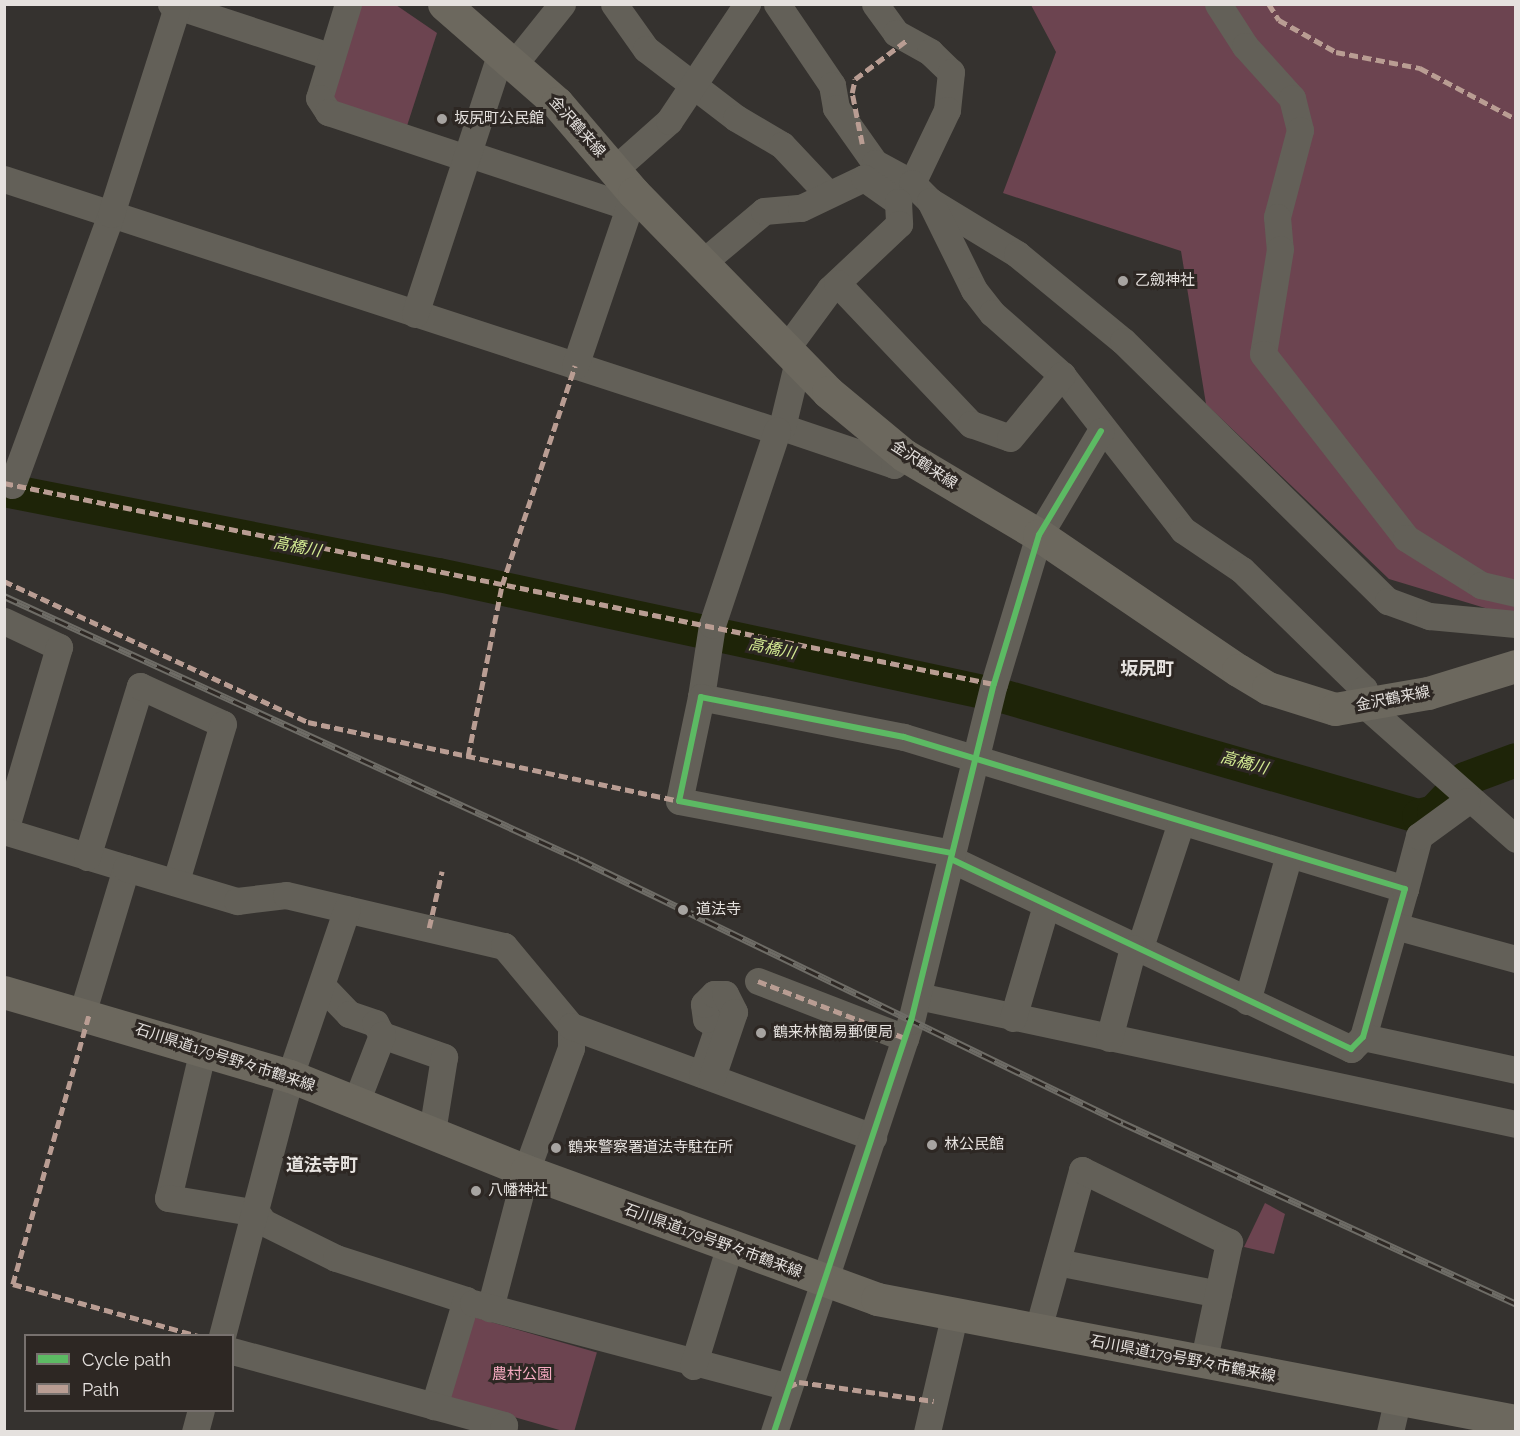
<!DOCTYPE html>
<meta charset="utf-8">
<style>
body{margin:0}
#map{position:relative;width:1520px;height:1436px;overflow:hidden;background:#35322f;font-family:Raleway,"Noto Sans JP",sans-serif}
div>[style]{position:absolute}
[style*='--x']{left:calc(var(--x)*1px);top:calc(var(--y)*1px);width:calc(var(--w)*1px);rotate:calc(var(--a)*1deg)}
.green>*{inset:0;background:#6c4450;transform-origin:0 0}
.river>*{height:34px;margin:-17px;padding:0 17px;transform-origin:17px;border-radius:17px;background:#1e2408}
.minor>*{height:27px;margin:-13.5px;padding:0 13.5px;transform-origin:13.5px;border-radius:13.5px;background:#636058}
.major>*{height:33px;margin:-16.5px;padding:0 16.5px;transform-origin:16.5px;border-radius:16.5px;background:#6c685e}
.rail>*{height:7px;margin-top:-3.5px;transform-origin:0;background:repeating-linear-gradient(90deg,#2d2723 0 14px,#6e6c66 0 28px);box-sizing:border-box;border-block:2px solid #6e6c66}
.quiet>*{height:4.5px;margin-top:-2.25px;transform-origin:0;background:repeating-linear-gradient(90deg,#b99d93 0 9px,transparent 0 13.5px)}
.cycleway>*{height:6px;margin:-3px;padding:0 3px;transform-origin:3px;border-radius:3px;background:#5cba63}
.dots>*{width:16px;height:16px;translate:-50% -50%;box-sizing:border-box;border:3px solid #2d2723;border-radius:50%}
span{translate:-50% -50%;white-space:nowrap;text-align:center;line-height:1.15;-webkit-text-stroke:6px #2d2723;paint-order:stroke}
.poi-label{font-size:15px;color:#e5e1de}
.left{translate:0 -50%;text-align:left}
.street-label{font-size:15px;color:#e5e1de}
.park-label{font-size:15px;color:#f6abc1}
.water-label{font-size:16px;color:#d4eb93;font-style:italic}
.quarter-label{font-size:18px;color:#e5e1de;font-weight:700}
.frame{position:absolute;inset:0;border:6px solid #e5e1de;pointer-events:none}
.legend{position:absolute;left:24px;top:1334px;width:210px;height:78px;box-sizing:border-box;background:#2d2723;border:2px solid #77716e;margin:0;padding:8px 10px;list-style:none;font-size:18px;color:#e5e1de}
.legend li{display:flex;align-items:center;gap:12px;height:30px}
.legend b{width:30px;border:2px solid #77716e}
</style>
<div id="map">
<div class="green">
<div style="clip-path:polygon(357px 5px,396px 5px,437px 33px,406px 129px,334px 106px,327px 95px)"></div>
<div style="clip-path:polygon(1031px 5px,1515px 5px,1515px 617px,1389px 579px,1206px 404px,1181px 251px,1003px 193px,1056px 52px)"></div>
<div style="clip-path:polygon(1265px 1203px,1285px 1214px,1274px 1254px,1244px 1247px)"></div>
<div style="left:470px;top:1316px;width:132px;height:85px;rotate:16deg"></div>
</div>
<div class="river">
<div style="--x:4;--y:490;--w:443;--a:11.1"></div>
<div style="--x:439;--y:575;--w:576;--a:12.13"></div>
<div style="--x:1002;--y:696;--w:434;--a:16.1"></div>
<div style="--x:1419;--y:816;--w:16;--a:-15"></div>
<div style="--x:1434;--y:812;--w:45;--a:-46.8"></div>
<div style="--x:1465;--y:779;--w:54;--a:-20.4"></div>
</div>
<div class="minor">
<div style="--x:171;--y:4;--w:169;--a:18.2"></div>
<div style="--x:348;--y:4;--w:98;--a:107.1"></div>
<div style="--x:319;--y:98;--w:17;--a:57"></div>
<div style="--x:328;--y:112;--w:145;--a:18.4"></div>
<div style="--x:614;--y:4;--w:55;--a:54.6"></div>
<div style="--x:646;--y:49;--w:113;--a:37.5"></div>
<div style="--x:736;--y:118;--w:53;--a:30.4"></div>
<div style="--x:782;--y:145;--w:67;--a:46.8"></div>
<div style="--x:777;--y:4;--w:98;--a:55.8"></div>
<div style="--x:832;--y:85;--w:23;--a:80"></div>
<div style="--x:836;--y:108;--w:67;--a:54.7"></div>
<div style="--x:875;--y:163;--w:42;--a:28.4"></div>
<div style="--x:875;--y:4;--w:36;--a:54"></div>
<div style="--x:896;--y:33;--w:39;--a:29"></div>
<div style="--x:930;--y:52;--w:29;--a:44"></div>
<div style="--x:951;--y:72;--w:38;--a:96"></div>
<div style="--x:947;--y:110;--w:81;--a:115.6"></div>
<div style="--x:912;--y:183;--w:25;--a:45"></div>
<div style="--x:930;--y:201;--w:102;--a:31.3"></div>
<div style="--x:1017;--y:254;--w:137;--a:39.4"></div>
<div style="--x:1123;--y:341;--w:371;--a:44.5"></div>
<div style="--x:1388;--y:601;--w:44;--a:20.1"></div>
<div style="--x:1429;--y:616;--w:87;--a:5.3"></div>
<div style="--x:1218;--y:4;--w:50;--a:57.3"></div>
<div style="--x:1245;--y:46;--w:70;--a:47.9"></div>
<div style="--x:1292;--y:98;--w:33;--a:76"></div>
<div style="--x:1300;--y:130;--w:90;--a:104.8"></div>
<div style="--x:1277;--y:217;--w:32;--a:85"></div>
<div style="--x:1280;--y:249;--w:106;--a:99.2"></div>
<div style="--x:1263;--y:354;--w:233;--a:52.1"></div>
<div style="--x:1406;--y:538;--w:89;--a:32.1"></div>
<div style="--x:1481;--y:585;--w:36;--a:13"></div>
<div style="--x:514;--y:64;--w:77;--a:-51.3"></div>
<div style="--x:469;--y:154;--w:156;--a:18.3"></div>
<div style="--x:615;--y:169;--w:72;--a:-41.6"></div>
<div style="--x:669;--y:121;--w:141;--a:-56.3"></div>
<div style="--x:4;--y:179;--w:813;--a:18.06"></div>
<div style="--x:777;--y:431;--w:6;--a:-39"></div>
<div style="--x:782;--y:427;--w:118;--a:18.7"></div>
<div style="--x:894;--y:465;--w:14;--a:-45"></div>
<div style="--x:930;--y:201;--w:99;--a:63.7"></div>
<div style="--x:974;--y:290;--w:29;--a:52"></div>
<div style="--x:992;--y:313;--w:94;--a:41.5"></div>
<div style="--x:1062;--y:375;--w:197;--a:52"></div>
<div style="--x:1183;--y:530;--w:71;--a:34.1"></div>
<div style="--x:1242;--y:570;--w:170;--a:44.3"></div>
<div style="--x:1364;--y:689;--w:18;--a:81"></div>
<div style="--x:1367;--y:707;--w:199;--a:41.5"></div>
<div style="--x:702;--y:263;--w:81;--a:-40"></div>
<div style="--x:764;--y:211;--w:37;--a:-5"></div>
<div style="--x:801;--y:208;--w:70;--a:-25.5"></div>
<div style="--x:864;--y:178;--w:42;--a:35.2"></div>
<div style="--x:898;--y:202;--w:22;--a:87"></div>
<div style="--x:899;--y:224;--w:95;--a:136.7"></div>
<div style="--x:830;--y:289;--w:76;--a:126.4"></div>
<div style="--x:837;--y:283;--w:195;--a:46.5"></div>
<div style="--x:971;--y:424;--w:41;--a:19.7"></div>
<div style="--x:1010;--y:438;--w:82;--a:-50.5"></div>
<div style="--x:415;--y:314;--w:276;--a:-71.8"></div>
<div style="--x:575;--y:366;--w:183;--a:-71.2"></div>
<div style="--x:782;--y:427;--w:64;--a:-76.4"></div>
<div style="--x:12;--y:485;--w:289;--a:-69.9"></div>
<div style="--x:111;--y:214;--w:220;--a:-72.3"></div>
<div style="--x:4;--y:621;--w:61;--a:25.3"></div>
<div style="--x:59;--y:647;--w:192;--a:106.4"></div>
<div style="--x:701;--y:697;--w:73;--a:-81.3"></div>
<div style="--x:712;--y:625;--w:205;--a:-71.5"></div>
<div style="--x:4;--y:831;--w:127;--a:16.9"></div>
<div style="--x:87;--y:857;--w:179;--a:-72.8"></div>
<div style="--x:140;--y:686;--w:91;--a:24.6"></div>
<div style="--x:223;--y:724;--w:164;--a:106.7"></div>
<div style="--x:951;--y:859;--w:443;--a:25.4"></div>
<div style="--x:1351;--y:1049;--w:17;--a:-45"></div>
<div style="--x:1363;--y:1037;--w:154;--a:-74.2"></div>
<div style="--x:1405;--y:889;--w:524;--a:-163.12"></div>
<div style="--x:904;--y:737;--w:207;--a:-168.9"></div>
<div style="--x:701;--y:697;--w:106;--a:101.9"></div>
<div style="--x:679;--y:801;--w:278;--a:10.8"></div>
<div style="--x:1405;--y:889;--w:55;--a:-75.2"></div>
<div style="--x:1419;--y:836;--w:59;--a:-36.1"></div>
<div style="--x:1395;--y:926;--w:125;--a:15.3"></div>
<div style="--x:1139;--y:950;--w:135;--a:-71.8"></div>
<div style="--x:758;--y:981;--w:158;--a:21.2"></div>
<div style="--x:322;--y:986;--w:39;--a:46"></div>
<div style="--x:349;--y:1014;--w:28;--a:19"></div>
<div style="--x:375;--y:1023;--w:14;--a:60"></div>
<div style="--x:382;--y:1035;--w:66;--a:19.5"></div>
<div style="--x:444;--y:1057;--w:76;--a:99.1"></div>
<div style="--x:918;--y:996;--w:612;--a:12.08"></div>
<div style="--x:1247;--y:1001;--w:152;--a:-74"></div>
<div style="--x:82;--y:1014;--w:152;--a:-73.2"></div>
<div style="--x:126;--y:868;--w:116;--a:16.6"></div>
<div style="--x:237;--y:901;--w:49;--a:-7"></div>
<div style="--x:286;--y:895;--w:224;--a:13.2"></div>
<div style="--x:504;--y:946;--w:104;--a:50.1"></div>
<div style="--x:571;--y:1026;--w:22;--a:90"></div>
<div style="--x:571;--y:1048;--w:131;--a:110.1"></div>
<div style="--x:526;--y:1171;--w:142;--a:104.7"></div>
<div style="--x:1013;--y:1018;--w:118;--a:-73.7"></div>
<div style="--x:571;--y:1026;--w:322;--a:20.2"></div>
<div style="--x:1363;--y:1037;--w:157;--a:12.2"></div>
<div style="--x:1109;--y:1038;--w:93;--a:-75.1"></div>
<div style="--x:203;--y:1049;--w:153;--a:103.2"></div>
<div style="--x:168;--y:1198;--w:90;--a:9.6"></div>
<div style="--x:257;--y:1213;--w:11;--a:56"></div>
<div style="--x:263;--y:1222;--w:81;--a:26.3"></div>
<div style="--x:336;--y:1258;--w:137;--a:17.9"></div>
<div style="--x:466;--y:1300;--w:111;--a:106.8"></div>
<div style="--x:702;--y:1074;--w:50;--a:-71.2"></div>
<div style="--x:718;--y:1027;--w:14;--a:-146"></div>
<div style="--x:706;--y:1019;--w:15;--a:-98"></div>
<div style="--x:704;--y:1004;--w:14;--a:-45"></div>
<div style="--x:714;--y:994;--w:11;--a:0"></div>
<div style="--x:725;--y:994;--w:20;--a:63"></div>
<div style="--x:734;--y:1012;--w:69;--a:108.7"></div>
<div style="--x:356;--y:1102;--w:72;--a:-68.8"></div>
<div style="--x:1057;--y:1262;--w:164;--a:11.2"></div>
<div style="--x:473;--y:1303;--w:326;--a:14.9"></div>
<div style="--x:1038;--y:1329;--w:165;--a:-74.5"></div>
<div style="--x:1082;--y:1170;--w:164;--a:26.1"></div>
<div style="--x:1229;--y:1242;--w:124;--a:102.1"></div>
<div style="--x:222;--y:1336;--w:269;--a:-75.3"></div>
<div style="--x:290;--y:1076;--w:176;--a:-71.2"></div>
<div style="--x:232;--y:1351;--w:282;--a:15.2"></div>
<div style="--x:504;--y:1425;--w:7;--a:98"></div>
<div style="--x:693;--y:1366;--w:123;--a:-73"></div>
<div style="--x:195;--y:1432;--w:23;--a:-75"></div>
<div style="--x:774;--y:1432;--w:433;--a:-71.6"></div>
<div style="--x:911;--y:1021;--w:347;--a:-76.2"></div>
<div style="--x:994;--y:684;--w:156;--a:-73.2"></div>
<div style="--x:1039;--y:535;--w:121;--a:-59.2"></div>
<div style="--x:927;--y:1432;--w:122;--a:-76.8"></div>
<div style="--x:1390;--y:1432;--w:31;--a:-77"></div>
</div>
<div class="major">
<div style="--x:444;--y:4;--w:150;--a:41.2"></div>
<div style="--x:557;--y:103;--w:118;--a:49.5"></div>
<div style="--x:634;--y:193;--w:278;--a:45.7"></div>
<div style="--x:828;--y:392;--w:99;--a:39.7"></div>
<div style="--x:904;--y:455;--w:157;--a:30.7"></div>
<div style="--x:1039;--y:535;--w:240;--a:34.2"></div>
<div style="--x:1238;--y:670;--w:35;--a:31"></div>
<div style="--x:1268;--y:688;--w:70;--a:17.4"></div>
<div style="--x:1335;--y:709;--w:94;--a:-9.8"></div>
<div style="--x:1428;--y:693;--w:92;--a:-17.1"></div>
<div style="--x:4;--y:992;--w:298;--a:16.4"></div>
<div style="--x:290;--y:1076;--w:254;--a:21.9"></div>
<div style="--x:526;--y:1171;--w:374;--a:20"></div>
<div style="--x:877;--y:1299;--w:651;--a:10.81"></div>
</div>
<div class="rail">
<div style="--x:4;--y:596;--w:632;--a:24.58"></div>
<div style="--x:579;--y:859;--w:605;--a:25.89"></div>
<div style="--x:1123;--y:1123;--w:433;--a:24.7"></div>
</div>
<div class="quiet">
<div style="--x:1269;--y:4;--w:19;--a:58"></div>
<div style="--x:1279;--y:20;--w:65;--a:29.3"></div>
<div style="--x:1336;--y:52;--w:86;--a:10.8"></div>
<div style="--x:1420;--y:68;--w:109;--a:28"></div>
<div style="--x:862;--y:144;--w:52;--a:-101.1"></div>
<div style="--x:852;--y:93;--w:14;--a:-78"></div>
<div style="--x:855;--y:79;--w:65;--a:-36.9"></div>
<div style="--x:4;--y:483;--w:1010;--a:11.48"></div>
<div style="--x:4;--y:581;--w:335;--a:24.9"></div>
<div style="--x:308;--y:722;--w:379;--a:12"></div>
<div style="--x:468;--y:756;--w:174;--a:-78.8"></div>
<div style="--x:502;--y:585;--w:231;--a:-71.6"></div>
<div style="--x:429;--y:928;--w:58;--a:-77.2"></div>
<div style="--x:758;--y:981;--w:158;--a:21.2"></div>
<div style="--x:89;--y:1016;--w:279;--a:105.8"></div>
<div style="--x:13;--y:1284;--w:192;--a:15.7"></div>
<div style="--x:788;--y:1387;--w:12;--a:-24"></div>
<div style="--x:799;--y:1382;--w:136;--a:8"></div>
</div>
<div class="cycleway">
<div style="--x:951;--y:859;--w:443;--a:25.4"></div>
<div style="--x:1351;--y:1049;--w:17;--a:-45"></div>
<div style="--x:1363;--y:1037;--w:154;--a:-74.2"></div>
<div style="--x:1405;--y:889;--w:524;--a:-163.12"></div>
<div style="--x:904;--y:737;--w:207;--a:-168.9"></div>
<div style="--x:701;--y:697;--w:106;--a:101.9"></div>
<div style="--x:679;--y:801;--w:278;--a:10.8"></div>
<div style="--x:774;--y:1432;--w:433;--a:-71.6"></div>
<div style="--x:911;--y:1021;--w:347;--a:-76.2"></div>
<div style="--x:994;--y:684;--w:156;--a:-73.2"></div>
<div style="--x:1039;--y:535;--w:121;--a:-59.2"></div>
</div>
<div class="dots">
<div style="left:442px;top:119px;background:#a7a4a1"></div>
<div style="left:1123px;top:281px;background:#a7a4a1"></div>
<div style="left:683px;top:910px;background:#a7a4a1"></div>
<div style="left:761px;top:1033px;background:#a7a4a1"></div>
<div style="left:932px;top:1145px;background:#a7a4a1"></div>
<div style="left:556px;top:1148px;background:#a7a4a1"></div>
<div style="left:476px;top:1191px;background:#a7a4a1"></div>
</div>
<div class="poi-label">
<span class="left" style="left:454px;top:119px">坂尻町公民館</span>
<span class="left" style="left:1135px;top:281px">乙劔神社</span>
<span class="left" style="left:696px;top:910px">道法寺</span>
<span class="left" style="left:773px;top:1033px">鶴来林簡易郵便局</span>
<span class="left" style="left:944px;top:1145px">林公民館</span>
<span class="left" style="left:568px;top:1148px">鶴来警察署道法寺駐在所</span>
<span class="left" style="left:488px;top:1191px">八幡神社</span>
</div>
<div class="street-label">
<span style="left:577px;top:127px;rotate:48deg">金沢鶴来線</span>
<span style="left:924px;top:465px;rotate:33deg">金沢鶴来線</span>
<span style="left:1393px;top:699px;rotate:-11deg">金沢鶴来線</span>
<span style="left:225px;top:1058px;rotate:18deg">石川県道179号野々市鶴来線</span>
<span style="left:713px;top:1241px;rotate:20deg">石川県道179号野々市鶴来線</span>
<span style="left:1183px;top:1359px;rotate:11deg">石川県道179号野々市鶴来線</span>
</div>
<div class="park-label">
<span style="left:522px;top:1375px">農村公園</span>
</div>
<div class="water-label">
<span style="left:297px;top:547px;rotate:11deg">高橋川</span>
<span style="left:772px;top:649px;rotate:12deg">高橋川</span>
<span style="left:1244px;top:763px;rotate:15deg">高橋川</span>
</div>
<div class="quarter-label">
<span style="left:1147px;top:669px">坂尻町</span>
<span style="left:322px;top:1165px">道法寺町</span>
</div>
<div class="frame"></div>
<ul class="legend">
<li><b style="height:8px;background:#5cba63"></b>Cycle path</li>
<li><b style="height:8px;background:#b99d93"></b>Path</li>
</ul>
</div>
